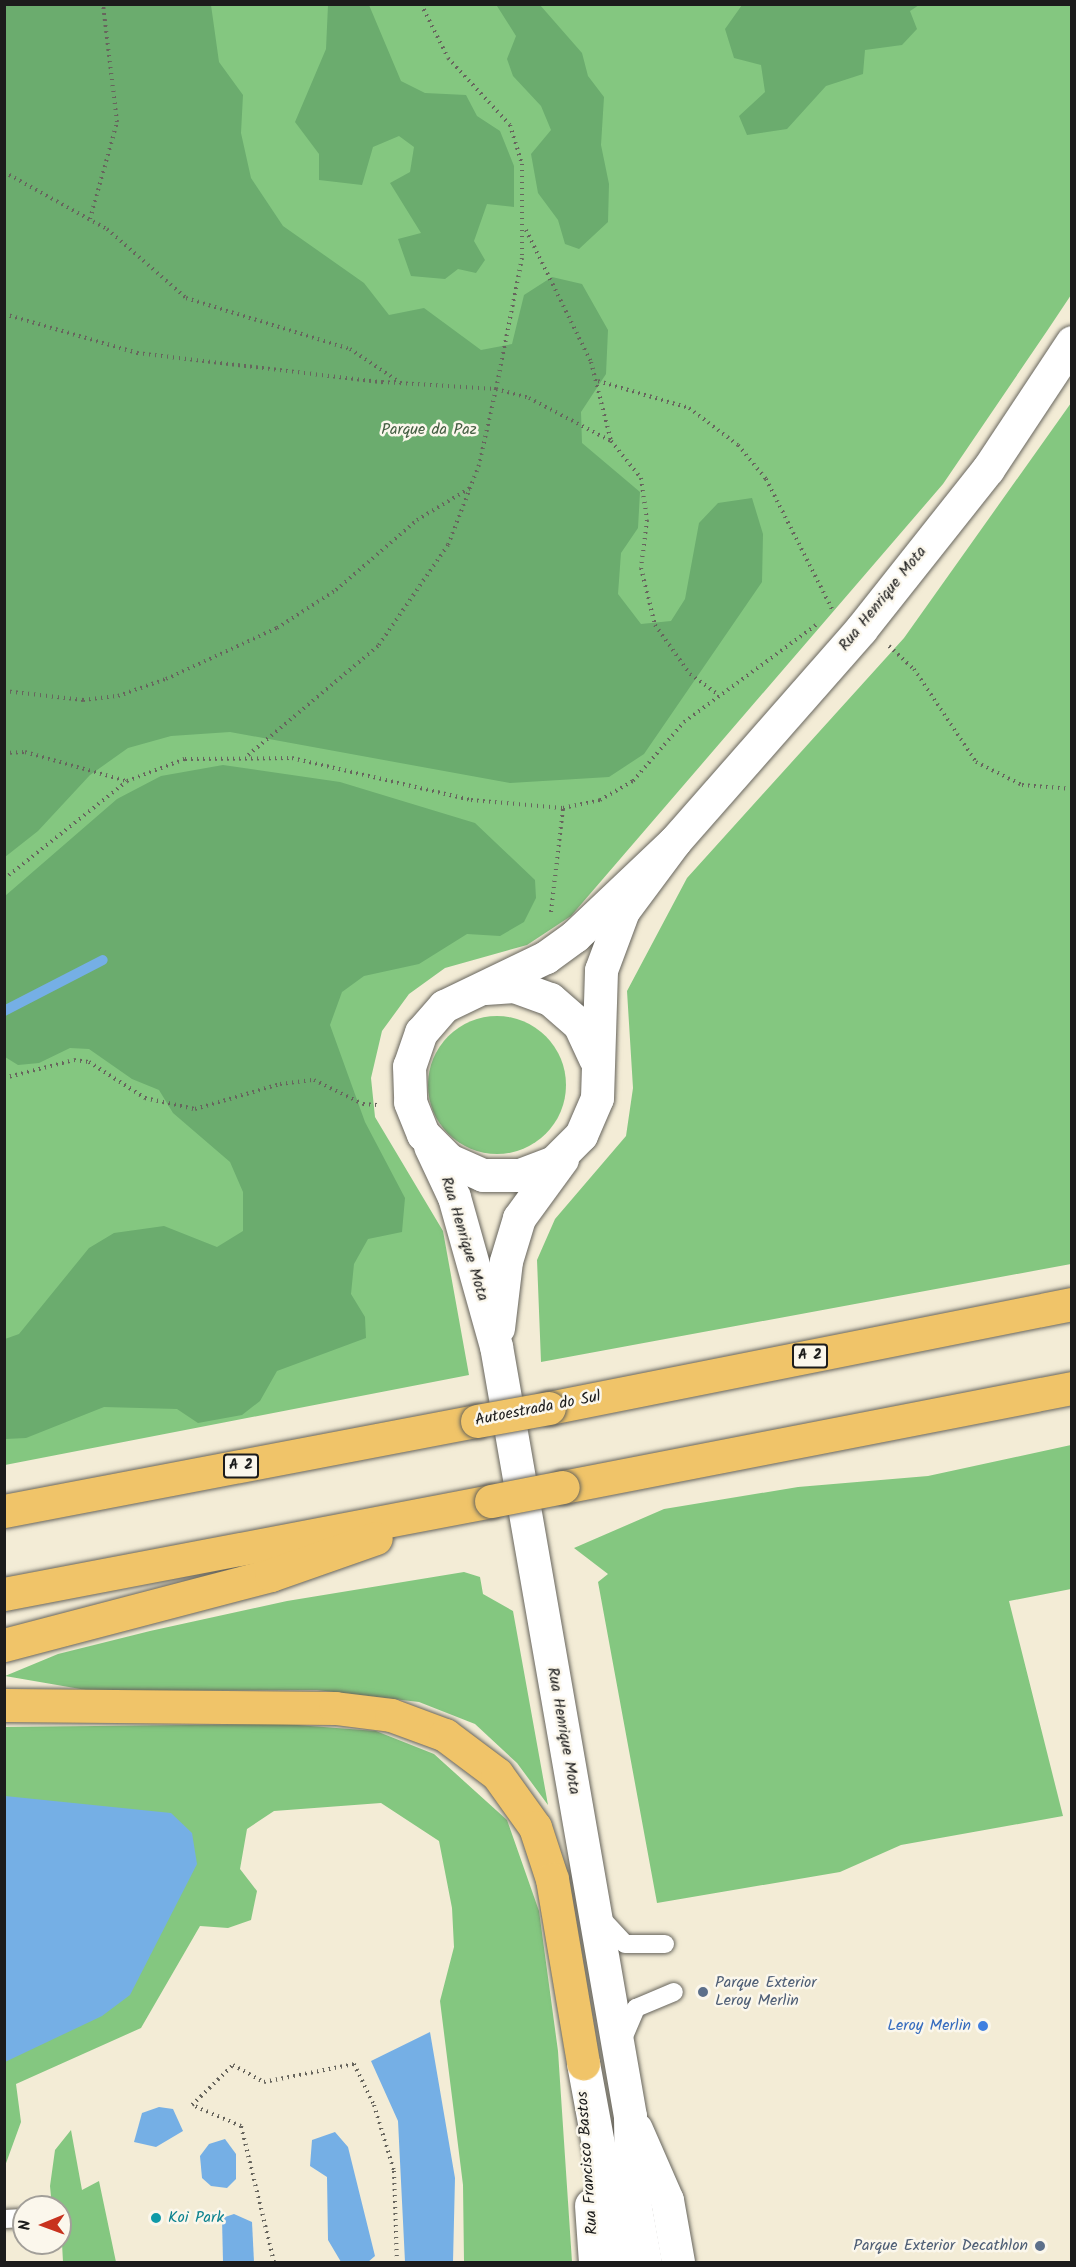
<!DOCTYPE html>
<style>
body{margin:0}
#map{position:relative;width:1076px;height:2267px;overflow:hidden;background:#f3ecd6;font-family:Kalam,sans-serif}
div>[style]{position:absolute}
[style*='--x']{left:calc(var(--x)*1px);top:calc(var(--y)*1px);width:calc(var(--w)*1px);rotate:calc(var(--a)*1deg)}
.green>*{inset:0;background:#84c780}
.round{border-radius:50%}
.forest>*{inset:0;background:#6bac6e}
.water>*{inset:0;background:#75afe5}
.stream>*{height:10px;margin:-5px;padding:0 5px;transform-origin:5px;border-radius:5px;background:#75afe5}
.path>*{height:4px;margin-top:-2px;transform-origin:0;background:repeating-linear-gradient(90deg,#67655d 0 1.5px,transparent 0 6px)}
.roads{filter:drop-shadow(0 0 2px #67655d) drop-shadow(0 0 2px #67655d)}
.service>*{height:18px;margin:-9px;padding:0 9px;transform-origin:9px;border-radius:9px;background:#fff}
.tertiary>*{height:33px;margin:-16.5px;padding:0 16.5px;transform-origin:16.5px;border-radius:16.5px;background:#fff}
.motorway>*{height:33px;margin:-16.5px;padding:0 16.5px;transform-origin:16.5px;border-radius:16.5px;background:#f0c469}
.bridges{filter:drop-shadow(0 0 2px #67655d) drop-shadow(0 0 2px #67655d)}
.motorway-bridge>*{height:33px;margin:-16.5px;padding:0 16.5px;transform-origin:16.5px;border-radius:16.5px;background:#f0c469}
.dots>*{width:16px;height:16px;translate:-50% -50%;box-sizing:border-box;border:3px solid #fbf7ec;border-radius:50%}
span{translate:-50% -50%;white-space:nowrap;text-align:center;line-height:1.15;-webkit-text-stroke:5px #fbf7ec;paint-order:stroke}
.shield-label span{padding:2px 4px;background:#fbf7ec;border:2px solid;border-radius:4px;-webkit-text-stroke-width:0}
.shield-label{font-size:15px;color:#1c1c1c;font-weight:700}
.park-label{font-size:16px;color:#466044}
.street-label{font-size:16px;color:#1c1c1c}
.service-label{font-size:16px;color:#4e5e75}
.left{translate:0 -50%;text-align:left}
.right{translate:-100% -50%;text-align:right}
.shop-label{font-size:16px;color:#366cbe}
.culture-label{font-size:16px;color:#0d838f}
.frame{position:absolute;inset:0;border:6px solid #1c1c1c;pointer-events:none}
.north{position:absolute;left:12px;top:2195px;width:60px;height:60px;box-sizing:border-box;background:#fbf7ec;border:2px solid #a29f99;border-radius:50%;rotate:269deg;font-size:16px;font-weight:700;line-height:24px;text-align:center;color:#1c1c1c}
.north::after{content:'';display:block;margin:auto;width:21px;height:27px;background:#c8321e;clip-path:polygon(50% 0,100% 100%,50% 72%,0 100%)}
</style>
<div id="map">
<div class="green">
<div style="clip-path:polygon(5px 5px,1071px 5px,1071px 295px,1047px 331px,943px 484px,571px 916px,527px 945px,445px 968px,409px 994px,382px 1031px,371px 1078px,375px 1117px,443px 1231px,469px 1375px,5px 1465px)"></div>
<div style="clip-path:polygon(1071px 403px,1071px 1264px,541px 1362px,537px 1260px,555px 1219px,626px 1136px,633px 1088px,627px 991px,687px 878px,904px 638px)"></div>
<div class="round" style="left:428px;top:1016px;width:138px;height:138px"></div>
<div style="clip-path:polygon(1071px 1445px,1071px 1589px,1009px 1601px,1063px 1816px,901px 1845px,840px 1872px,657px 1903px,598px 1582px,608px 1574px,574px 1548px,664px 1509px,798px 1487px,928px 1476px)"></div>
<div style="clip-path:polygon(464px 1572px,480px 1577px,483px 1594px,513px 1611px,548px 1805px,517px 1763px,475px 1724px,419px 1702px,317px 1690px,92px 1691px,5px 1676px,58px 1654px,150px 1631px,287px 1601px)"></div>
<div style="clip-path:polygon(284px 1724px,376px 1731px,434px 1754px,507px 1820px,539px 1911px,558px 2051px,572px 2262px,464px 2262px,463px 2185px,440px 2001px,454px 1947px,452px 1908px,439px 1841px,381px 1803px,274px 1811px,247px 1829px,240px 1869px,257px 1891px,251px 1920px,228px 1928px,200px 1926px,141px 2028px,16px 2084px,21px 2122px,5px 2166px,5px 1727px)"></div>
<div style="clip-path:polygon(71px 2130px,82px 2190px,99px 2181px,116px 2262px,63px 2262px,60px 2207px,52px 2207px,50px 2186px,55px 2150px)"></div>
</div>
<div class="forest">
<div style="clip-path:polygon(5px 4px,211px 5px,219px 62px,243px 95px,241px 133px,251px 178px,283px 226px,364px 283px,389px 315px,424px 308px,481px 350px,512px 344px,524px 295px,552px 277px,582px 284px,608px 330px,606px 374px,581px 412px,582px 443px,640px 492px,638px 528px,621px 553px,618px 594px,641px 624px,671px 621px,685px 599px,699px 523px,718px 503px,752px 498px,763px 534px,762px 582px,644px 754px,609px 777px,510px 783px,230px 732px,171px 736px,128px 748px,90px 775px,38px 831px,5px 857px)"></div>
<div style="clip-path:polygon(328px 5px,369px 5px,401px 81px,425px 93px,466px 95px,477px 116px,500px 131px,514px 166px,514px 207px,487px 204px,474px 241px,485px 260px,476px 273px,458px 269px,445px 279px,411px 276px,398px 239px,421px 233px,390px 183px,410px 172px,414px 147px,399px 136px,373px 147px,362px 185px,319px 180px,319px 154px,295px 122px,326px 49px)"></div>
<div style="clip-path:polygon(540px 5px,582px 53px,588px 76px,604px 97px,601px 145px,609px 184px,608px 222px,579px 249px,565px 244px,558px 220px,538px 193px,531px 154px,551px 130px,541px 106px,513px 76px,507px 59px,516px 36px,497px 6px)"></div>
<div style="clip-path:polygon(742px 5px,742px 4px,919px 5px,910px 11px,917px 29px,902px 45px,865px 50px,863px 74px,826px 86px,787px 129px,747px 135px,739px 116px,765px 92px,761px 65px,734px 58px,725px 29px)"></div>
<div style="clip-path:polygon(223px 765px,340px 782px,475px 823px,535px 880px,536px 898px,524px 922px,500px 936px,467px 934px,419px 964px,364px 976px,342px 992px,330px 1025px,365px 1122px,405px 1198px,402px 1232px,368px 1239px,354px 1264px,351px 1294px,365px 1317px,366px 1338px,277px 1371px,260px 1401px,242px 1415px,198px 1423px,177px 1409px,104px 1407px,26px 1438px,5px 1439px,5px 1339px,19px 1334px,89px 1248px,114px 1233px,164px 1226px,217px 1247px,243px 1231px,243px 1192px,230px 1162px,173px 1113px,159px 1090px,132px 1079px,89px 1049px,70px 1048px,39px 1063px,18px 1065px,5px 1057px,5px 896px,117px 799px,161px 776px)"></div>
</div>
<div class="water">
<div style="clip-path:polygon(5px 1796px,171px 1813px,192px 1833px,197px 1864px,130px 1995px,102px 2016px,5px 2062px)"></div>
<div style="clip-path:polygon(430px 2032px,455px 2178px,453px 2262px,405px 2262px,398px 2121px,371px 2061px)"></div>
<div style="clip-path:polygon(159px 2107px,173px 2109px,183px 2131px,156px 2147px,134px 2142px,142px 2113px)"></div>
<div style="clip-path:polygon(335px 2132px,348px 2147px,375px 2256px,368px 2262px,341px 2262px,328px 2240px,327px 2177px,310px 2166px,312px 2140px)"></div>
<div style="clip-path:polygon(225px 2139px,236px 2154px,236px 2179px,227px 2188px,211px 2186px,202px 2178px,200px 2156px,209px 2144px)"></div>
<div style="clip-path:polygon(234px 2214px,252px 2222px,254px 2262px,223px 2262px,222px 2218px)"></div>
</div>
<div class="stream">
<div style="--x:4;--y:1011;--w:111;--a:-27.3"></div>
</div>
<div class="path">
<div style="--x:421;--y:4;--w:60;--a:63.4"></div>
<div style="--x:448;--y:58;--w:91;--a:47.2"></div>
<div style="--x:510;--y:125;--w:41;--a:72.9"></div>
<div style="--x:522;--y:164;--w:94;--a:90"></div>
<div style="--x:522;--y:258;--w:134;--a:101.2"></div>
<div style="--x:496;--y:389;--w:34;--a:15"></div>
<div style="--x:529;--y:398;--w:93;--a:27.7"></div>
<div style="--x:4;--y:172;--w:118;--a:29"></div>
<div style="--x:107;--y:229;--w:105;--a:41.1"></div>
<div style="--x:186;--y:298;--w:172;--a:17.3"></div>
<div style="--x:350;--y:349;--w:61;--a:33.7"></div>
<div style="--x:90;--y:219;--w:101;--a:-74.4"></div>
<div style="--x:117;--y:122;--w:119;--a:-96.8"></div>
<div style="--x:526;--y:230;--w:147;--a:63.8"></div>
<div style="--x:591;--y:362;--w:81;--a:75.8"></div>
<div style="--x:611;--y:441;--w:48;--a:51"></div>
<div style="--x:641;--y:478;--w:42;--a:81.9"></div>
<div style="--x:647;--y:520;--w:48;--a:97.1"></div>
<div style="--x:641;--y:568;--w:59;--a:76.2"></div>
<div style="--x:655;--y:625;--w:60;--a:54.5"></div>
<div style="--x:690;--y:674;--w:36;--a:36"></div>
<div style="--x:4;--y:314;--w:139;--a:16.3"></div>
<div style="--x:137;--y:353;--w:247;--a:6.8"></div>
<div style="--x:382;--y:382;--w:114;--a:3.5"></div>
<div style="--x:496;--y:389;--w:78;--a:102.6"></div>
<div style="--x:479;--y:465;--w:86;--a:111.2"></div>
<div style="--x:448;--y:545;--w:123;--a:124.7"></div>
<div style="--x:378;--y:646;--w:171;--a:140"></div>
<div style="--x:598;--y:381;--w:95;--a:16.5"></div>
<div style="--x:689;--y:408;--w:61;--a:37.1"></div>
<div style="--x:738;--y:445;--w:44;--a:50.5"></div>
<div style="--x:766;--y:479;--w:148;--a:63.1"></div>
<div style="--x:889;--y:646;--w:34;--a:43"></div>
<div style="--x:914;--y:669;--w:112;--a:56.3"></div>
<div style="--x:976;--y:762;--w:51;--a:26.6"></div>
<div style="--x:1022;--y:785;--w:50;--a:4.6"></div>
<div style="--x:4;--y:691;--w:80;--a:6.5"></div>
<div style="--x:83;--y:700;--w:35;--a:-7"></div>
<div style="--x:118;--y:696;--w:51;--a:-19.5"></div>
<div style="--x:166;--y:679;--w:122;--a:-24.7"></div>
<div style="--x:277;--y:628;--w:70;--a:-32.8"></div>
<div style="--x:336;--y:590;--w:107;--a:-40.8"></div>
<div style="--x:417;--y:520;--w:62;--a:-31.1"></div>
<div style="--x:4;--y:753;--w:21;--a:-3"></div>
<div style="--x:25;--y:752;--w:105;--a:16"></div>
<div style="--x:4;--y:879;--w:157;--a:-38.5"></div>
<div style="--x:127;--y:781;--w:62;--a:-20.8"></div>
<div style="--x:185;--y:759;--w:107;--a:-0.5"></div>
<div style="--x:292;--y:758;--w:184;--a:13.2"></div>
<div style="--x:471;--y:800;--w:92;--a:5"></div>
<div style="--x:563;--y:808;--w:38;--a:-12"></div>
<div style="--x:600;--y:800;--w:38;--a:-30"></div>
<div style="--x:633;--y:781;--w:78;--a:-49.2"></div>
<div style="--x:684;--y:722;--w:167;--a:-36.3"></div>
<div style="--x:551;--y:912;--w:105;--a:-83.4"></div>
<div style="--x:4;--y:1078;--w:72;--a:-14.4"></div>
<div style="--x:74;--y:1060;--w:15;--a:8"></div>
<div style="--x:89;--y:1062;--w:67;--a:32.7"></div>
<div style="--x:145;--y:1098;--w:51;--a:12.4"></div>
<div style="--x:195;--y:1109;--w:89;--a:-16.4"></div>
<div style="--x:280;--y:1084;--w:34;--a:-7"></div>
<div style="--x:314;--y:1080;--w:55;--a:26.1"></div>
<div style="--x:363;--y:1104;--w:14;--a:4"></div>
<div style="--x:274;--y:2262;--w:140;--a:-103.6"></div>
<div style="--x:241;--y:2126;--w:53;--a:-156.8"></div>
<div style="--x:192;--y:2105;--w:57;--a:-44.3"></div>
<div style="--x:233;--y:2065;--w:35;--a:29"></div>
<div style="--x:264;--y:2082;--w:92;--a:-11.3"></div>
<div style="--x:354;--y:2064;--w:46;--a:64"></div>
<div style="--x:374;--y:2105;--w:69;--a:73.1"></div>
<div style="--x:394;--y:2171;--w:91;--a:88.1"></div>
</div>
<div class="roads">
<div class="service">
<div style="--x:601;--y:1918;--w:35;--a:47"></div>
<div style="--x:625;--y:1944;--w:40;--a:0"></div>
<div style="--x:622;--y:2041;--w:36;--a:-67"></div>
<div style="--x:636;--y:2008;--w:41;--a:-22.8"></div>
<div style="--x:4;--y:2219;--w:20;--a:-3"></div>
</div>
<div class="tertiary">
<div style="--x:675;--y:841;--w:138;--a:136.5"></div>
<div style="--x:575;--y:936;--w:36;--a:144"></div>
<div style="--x:546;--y:957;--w:113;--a:154.3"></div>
<div style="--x:444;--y:1006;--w:35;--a:131"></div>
<div style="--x:421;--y:1032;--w:36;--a:109"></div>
<div style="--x:409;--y:1066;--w:36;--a:88"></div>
<div style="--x:410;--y:1102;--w:35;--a:68"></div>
<div style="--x:423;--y:1134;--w:37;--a:45"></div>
<div style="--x:449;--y:1160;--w:37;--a:24"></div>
<div style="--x:483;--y:1175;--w:37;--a:0"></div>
<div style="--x:520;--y:1175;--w:36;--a:-21"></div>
<div style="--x:554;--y:1162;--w:38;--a:-45"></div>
<div style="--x:581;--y:1135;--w:40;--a:-66.6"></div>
<div style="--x:597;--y:1098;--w:128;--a:-88.2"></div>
<div style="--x:601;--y:970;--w:63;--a:-69.6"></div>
<div style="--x:623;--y:911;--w:87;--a:-53.4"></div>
<div style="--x:675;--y:841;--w:282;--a:-48.7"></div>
<div style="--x:861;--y:629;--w:204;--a:-51.6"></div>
<div style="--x:988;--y:469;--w:152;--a:-56.5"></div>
<div style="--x:485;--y:988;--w:29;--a:-4"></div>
<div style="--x:514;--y:986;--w:38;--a:20"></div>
<div style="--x:550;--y:999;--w:38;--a:41"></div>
<div style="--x:579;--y:1024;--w:38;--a:65"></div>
<div style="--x:430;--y:1146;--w:56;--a:64.8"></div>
<div style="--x:454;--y:1197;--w:155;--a:74.3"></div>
<div style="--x:496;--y:1346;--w:782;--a:80.13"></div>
<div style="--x:630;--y:2116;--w:69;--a:89.2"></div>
<div style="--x:631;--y:2185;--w:78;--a:79.7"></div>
<div style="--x:498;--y:1328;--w:67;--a:-83.2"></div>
<div style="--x:506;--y:1261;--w:45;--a:-73.2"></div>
<div style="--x:519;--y:1218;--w:73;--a:-53.9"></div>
<div style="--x:583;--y:2063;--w:202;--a:79.5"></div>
<div style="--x:636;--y:2129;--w:77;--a:66.4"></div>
<div style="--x:667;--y:2200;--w:63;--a:79.9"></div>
<div style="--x:591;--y:2205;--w:57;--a:86"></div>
</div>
<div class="motorway">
<div style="--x:549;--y:1408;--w:533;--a:-11.25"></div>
<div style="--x:563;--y:1487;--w:519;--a:-11.01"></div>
<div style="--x:4;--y:1511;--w:481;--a:-10.8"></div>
<div style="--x:4;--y:1594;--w:496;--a:-10.8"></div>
<div style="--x:4;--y:1645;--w:276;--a:-14.7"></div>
<div style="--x:271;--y:1575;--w:111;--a:-19.4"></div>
<div style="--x:4;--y:1705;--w:331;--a:0.5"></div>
<div style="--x:335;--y:1708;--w:56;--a:7.1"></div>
<div style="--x:391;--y:1715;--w:58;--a:20.3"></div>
<div style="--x:445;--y:1735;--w:65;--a:36.9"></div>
<div style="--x:497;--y:1774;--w:65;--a:54.4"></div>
<div style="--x:535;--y:1827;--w:55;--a:71.9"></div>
<div style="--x:552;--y:1879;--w:187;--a:80.4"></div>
</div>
</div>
<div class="bridges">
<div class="motorway-bridge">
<div style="--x:477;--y:1421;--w:73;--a:-10.2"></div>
<div style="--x:491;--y:1501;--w:73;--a:-11"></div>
</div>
</div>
<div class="dots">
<div style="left:703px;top:1992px;background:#5c6f8a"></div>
<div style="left:983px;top:2026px;background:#3f7fe0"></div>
<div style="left:156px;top:2218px;background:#0f9aa8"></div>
<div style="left:1040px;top:2246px;background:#5c6f8a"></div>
</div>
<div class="shield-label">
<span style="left:810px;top:1356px">A 2</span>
<span style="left:241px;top:1466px">A 2</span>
</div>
<div class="park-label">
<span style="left:429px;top:430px">Parque da Paz</span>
</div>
<div class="street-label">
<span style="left:883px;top:599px;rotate:-51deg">Rua Henrique Mota</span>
<span style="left:464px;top:1239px;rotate:73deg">Rua Henrique Mota</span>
<span style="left:538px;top:1409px;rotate:-11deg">Autoestrada do Sul</span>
<span style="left:563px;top:1731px;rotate:80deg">Rua Henrique Mota</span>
<span style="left:588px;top:2163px;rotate:-94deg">Rua Francisco Bastos</span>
</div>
<div class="service-label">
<span class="left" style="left:715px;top:1992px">Parque Exterior<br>Leroy Merlin</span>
<span class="right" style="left:1028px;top:2246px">Parque Exterior Decathlon</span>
</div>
<div class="shop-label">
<span class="right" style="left:971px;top:2026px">Leroy Merlin</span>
</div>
<div class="culture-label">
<span class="left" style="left:168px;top:2218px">Koi Park</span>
</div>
<div class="frame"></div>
<div class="north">N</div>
</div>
